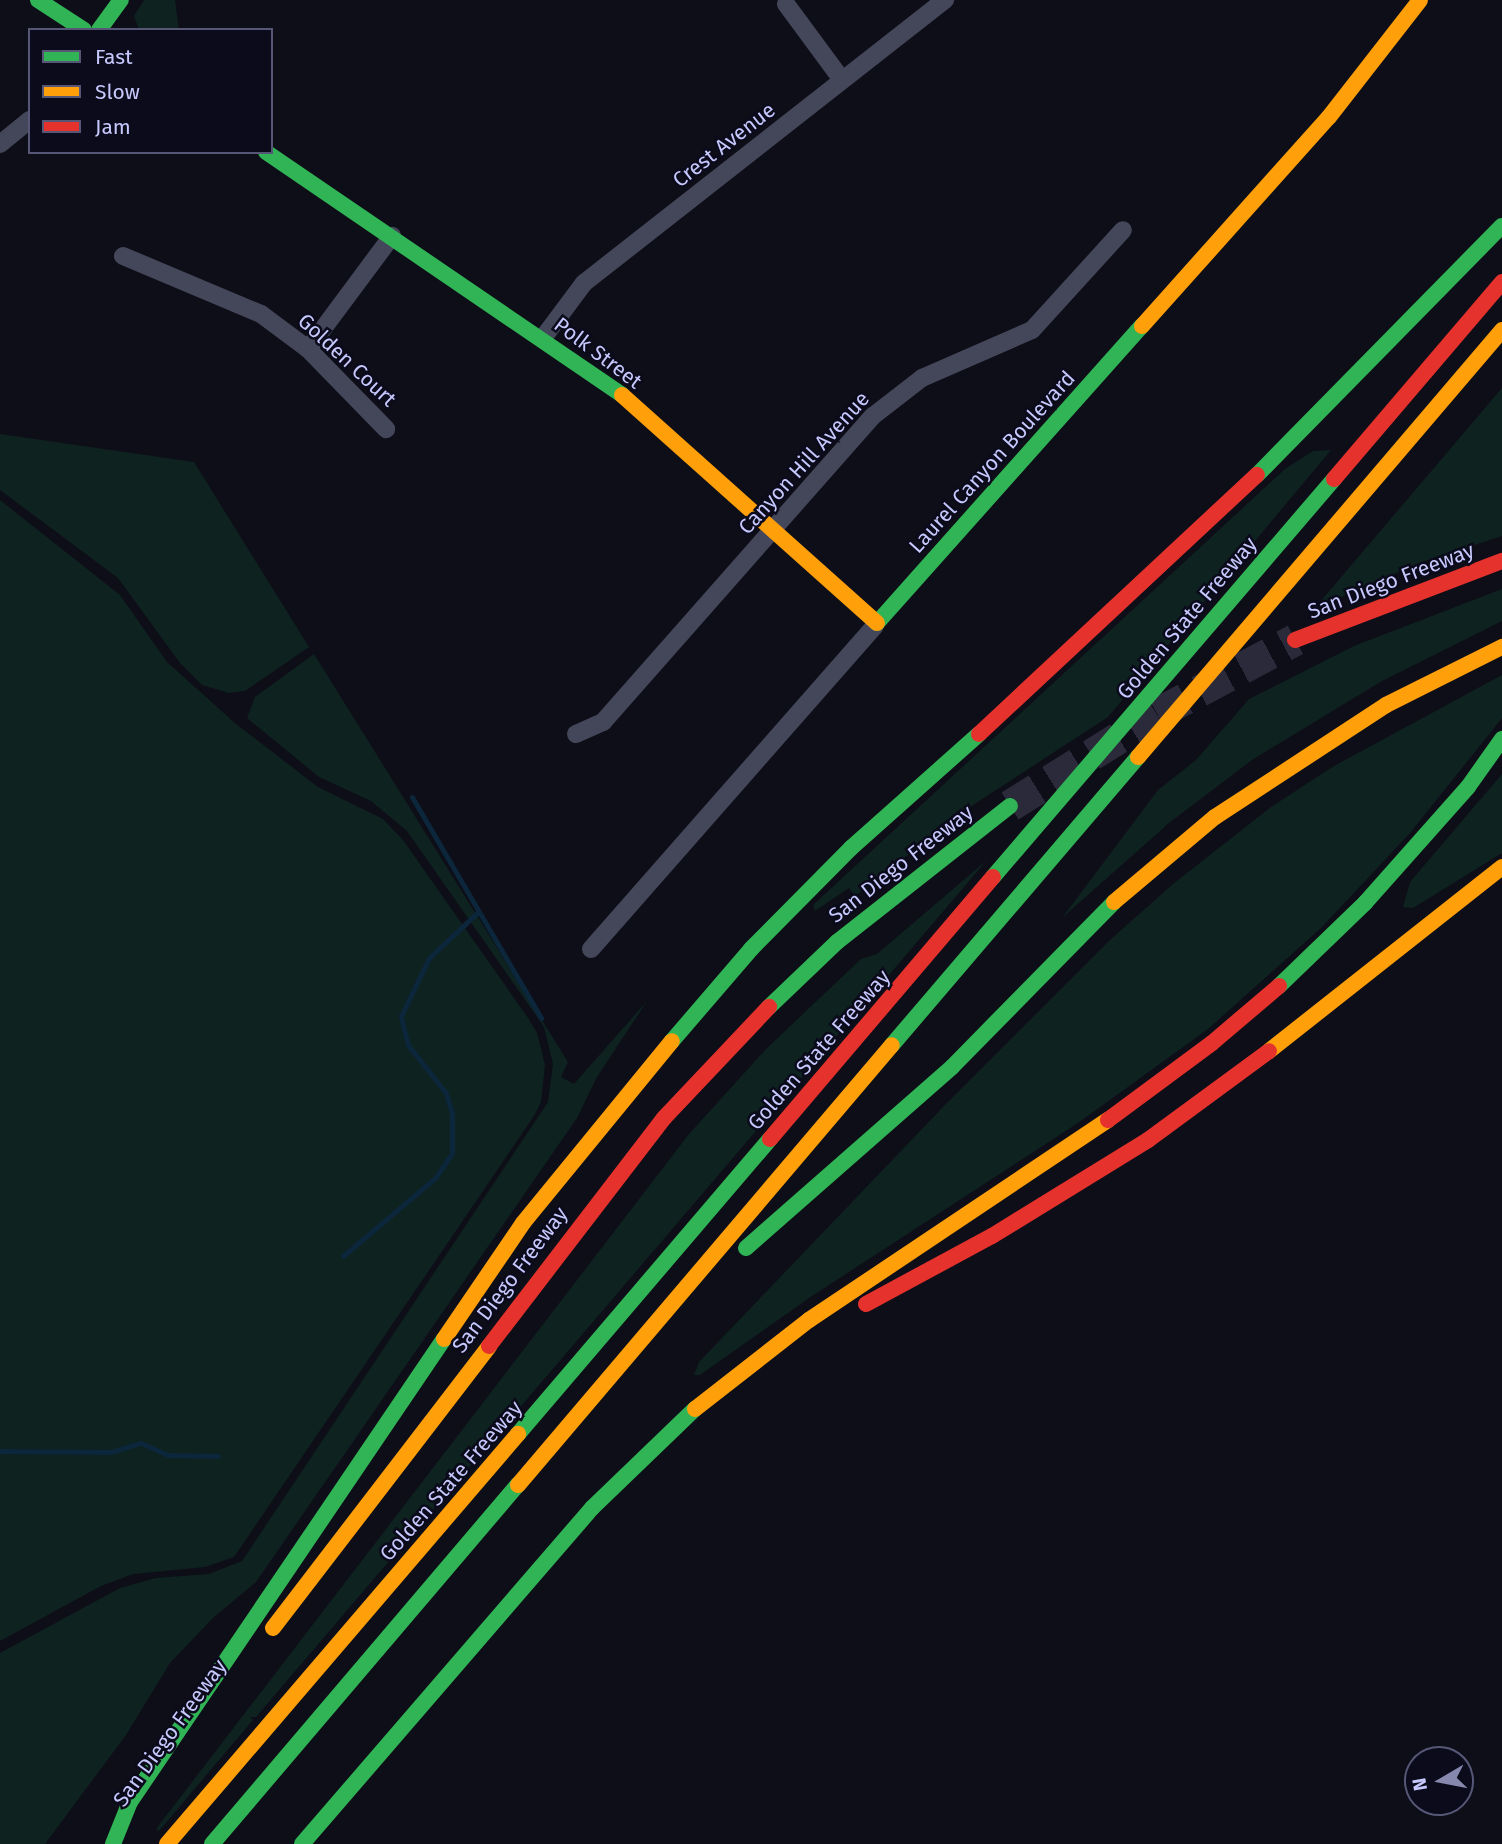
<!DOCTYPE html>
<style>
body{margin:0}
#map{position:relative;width:1502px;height:1844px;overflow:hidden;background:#0e0e18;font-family:"Fira Sans",sans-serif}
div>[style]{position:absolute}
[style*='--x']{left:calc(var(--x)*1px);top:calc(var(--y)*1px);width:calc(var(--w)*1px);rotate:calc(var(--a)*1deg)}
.green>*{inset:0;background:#0e2220}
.stream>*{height:5px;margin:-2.5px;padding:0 2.5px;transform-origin:2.5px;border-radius:2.5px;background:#0c263b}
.highway-tunnel>*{height:32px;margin-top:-16px;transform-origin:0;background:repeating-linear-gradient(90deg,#2a2a3a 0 32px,transparent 0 48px)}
.street>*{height:18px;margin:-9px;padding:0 9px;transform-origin:9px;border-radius:9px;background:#444659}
.fast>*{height:16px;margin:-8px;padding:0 8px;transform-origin:8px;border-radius:8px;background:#30b455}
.slow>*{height:16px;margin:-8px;padding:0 8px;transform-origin:8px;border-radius:8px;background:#ff9f0a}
.jam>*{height:16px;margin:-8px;padding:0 8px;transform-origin:8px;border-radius:8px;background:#e5322d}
span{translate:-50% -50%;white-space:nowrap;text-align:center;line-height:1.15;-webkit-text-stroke:5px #0b0b1b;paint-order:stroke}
.street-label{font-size:21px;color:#c7c9fe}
.legend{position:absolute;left:28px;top:28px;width:245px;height:126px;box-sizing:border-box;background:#0b0b1b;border:2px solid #565776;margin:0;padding:9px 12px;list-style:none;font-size:21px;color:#c7c9fe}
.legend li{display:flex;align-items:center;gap:14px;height:35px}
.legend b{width:35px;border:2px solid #565776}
.north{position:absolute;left:1404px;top:1746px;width:70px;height:70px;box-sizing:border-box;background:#0b0b1b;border:2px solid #565776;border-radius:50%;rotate:260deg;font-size:19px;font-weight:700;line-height:28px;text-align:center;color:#c7c9fe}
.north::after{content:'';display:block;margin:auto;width:24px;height:32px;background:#8688ae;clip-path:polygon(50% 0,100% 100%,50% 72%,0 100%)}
</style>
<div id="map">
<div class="green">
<div style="clip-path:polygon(144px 0,175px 0,179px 30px,139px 30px,134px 16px)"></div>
<div style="clip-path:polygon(1502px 388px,1502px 536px,1419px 563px,1314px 609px)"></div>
<div style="clip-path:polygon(0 434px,194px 462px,309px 647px,245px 691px,229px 693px,202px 685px,180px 663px,118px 578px,0 490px)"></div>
<div style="clip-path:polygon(1331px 450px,1108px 717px,970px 807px,855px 896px,849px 888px,815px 911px,813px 905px,1285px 469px,1313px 451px)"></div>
<div style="clip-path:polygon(0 500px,120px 595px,167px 662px,236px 724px,318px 787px,383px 819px,403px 840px,528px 1018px,537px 1033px,545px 1065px,541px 1102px,534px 1116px,234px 1557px,205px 1567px,133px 1574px,101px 1586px,0 1641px)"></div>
<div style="clip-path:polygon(1502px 589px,1502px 621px,1382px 681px,1252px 760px,1169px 823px,1062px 918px,1158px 790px,1196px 760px,1249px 699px,1354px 646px)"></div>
<div style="clip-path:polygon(314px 654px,568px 1062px,561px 1077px,574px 1084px,647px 1001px,597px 1077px,577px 1118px,256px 1582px,214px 1617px,170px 1663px,126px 1735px,45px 1844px,0 1844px,0 1653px,120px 1588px,156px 1578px,209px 1574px,242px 1561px,548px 1102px,553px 1064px,544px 1027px,407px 831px,371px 801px,319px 777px,247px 718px,255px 697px)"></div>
<div style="clip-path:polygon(1502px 675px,1502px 718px,1410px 833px,1322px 927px,1208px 1029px,1078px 1123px,812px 1296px,700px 1375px,694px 1375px,699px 1362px,944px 1106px,1111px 939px,1173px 884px,1271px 807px,1334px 766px)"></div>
<div style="clip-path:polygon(1502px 774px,1502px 853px,1413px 908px,1403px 907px,1410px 882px)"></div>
<div style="clip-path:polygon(987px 860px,256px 1717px,250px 1717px,253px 1720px,159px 1831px,156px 1829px,689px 1134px,766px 1049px,861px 959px,877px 954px)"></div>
</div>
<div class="stream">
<div style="--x:412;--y:797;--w:256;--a:59.7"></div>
<div style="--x:343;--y:1256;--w:122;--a:-40.3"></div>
<div style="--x:436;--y:1177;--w:29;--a:-56"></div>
<div style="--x:452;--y:1153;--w:40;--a:-90"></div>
<div style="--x:452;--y:1113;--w:21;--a:-107"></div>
<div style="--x:446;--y:1093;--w:61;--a:-128.4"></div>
<div style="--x:408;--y:1045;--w:30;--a:-104"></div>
<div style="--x:401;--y:1016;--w:64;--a:-64.2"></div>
<div style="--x:429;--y:958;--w:67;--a:-43.2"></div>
<div style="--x:0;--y:1451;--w:111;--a:0.5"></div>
<div style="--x:111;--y:1452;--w:31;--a:-17"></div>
<div style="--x:141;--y:1443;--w:30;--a:24"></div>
<div style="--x:168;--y:1455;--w:50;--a:1.1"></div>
</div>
<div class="highway-tunnel">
<div style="--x:1010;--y:806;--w:173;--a:-32"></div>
<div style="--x:1157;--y:714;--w:157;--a:-28.2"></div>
</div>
<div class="street">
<div style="--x:786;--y:4;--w:94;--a:53.6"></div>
<div style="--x:0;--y:144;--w:38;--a:-39"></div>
<div style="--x:123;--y:256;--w:150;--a:22.8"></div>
<div style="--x:261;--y:314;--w:59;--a:36.7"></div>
<div style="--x:308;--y:349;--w:112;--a:45.7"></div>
<div style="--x:543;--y:338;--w:69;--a:-53.3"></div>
<div style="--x:584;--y:283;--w:459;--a:-38.1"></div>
<div style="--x:308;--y:349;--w:141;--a:-53.4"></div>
<div style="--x:576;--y:734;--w:30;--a:-24"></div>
<div style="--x:603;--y:722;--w:408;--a:-48.6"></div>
<div style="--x:873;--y:416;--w:62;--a:-37.8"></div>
<div style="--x:922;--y:378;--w:120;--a:-23.6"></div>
<div style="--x:1032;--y:330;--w:135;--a:-47.7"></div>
<div style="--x:591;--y:949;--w:430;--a:-48.7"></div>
</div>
<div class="fast">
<div style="--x:38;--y:0;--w:55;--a:33.1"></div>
<div style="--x:99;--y:30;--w:37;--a:-54"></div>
<div style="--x:266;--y:152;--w:431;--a:34.3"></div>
<div style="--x:1257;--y:475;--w:349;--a:-45.5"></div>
<div style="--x:877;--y:623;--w:398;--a:-48.3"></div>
<div style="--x:993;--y:877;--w:524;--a:-49.41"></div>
<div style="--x:1279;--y:986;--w:120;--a:-44"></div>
<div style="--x:1365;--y:903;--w:155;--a:-48.4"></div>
<div style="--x:1468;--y:787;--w:59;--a:-54.7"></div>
<div style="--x:769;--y:1007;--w:94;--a:-43.7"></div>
<div style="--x:837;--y:942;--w:220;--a:-38.2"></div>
<div style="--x:672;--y:1041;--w:121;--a:-49.3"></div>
<div style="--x:751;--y:949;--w:142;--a:-45.3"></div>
<div style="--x:851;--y:848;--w:171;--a:-41.7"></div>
<div style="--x:892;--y:1045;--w:379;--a:-49.5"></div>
<div style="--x:746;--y:1248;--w:274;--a:-41.3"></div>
<div style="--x:952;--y:1067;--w:231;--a:-45.5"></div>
<div style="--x:518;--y:1434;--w:388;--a:-49.5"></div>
<div style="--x:113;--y:1844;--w:45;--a:-68"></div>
<div style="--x:130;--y:1802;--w:559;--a:-55.86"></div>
<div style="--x:212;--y:1844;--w:472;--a:-49.6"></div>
<div style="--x:302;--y:1844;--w:444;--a:-49.2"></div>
<div style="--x:592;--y:1508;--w:143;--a:-43.9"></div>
</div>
<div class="slow">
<div style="--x:1142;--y:326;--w:280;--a:-48.2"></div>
<div style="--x:1329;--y:117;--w:148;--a:-52.1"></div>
<div style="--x:622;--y:395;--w:342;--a:41.8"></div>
<div style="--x:1138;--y:757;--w:561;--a:-49.55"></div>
<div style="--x:1114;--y:902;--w:132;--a:-40.1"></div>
<div style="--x:1215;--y:817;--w:204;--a:-33.2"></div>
<div style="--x:1386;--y:705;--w:130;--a:-26.6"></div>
<div style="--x:1269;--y:1051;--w:297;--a:-38.3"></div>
<div style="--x:444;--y:1339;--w:140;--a:-55.7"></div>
<div style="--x:523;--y:1223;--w:235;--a:-50.7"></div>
<div style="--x:695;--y:1409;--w:145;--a:-38"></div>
<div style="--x:809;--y:1320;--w:360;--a:-33.8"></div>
<div style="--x:518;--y:1485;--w:577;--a:-49.64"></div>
<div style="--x:273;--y:1628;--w:355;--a:-52.5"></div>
<div style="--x:167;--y:1844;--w:540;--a:-49.43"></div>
</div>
<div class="jam">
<div style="--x:1334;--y:479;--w:259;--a:-49.5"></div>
<div style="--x:1295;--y:640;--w:222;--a:-20.9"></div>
<div style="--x:979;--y:734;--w:380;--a:-43"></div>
<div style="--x:1108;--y:1120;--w:129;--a:-36.5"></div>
<div style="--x:1212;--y:1043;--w:88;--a:-40.4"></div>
<div style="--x:770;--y:1139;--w:344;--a:-49.6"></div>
<div style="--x:866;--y:1304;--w:143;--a:-28.4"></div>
<div style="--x:992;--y:1236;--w:183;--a:-31.6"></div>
<div style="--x:1148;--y:1140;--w:150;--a:-36.3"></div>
<div style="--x:489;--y:1346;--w:287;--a:-52.5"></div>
<div style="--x:664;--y:1118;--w:153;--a:-46.6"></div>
</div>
<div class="street-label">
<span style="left:724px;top:145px;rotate:-38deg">Crest Avenue</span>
<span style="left:598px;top:353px;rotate:37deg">Polk Street</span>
<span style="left:347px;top:360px;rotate:43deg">Golden Court</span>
<span style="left:992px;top:462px;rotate:-48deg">Laurel Canyon Boulevard</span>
<span style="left:804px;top:463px;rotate:-48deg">Canyon Hill Avenue</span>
<span style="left:1391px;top:581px;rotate:-21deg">San Diego Freeway</span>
<span style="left:1187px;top:618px;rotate:-50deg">Golden State Freeway</span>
<span style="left:901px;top:864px;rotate:-38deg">San Diego Freeway</span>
<span style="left:819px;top:1050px;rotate:-49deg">Golden State Freeway</span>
<span style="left:510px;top:1280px;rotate:-53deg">San Diego Freeway</span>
<span style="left:451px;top:1481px;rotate:-49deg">Golden State Freeway</span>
<span style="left:170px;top:1733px;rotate:-54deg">San Diego Freeway</span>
</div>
<ul class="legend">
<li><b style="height:9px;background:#30b455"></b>Fast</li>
<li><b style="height:9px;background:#ff9f0a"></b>Slow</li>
<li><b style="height:9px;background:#e5322d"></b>Jam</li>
</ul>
<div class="north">N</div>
</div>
